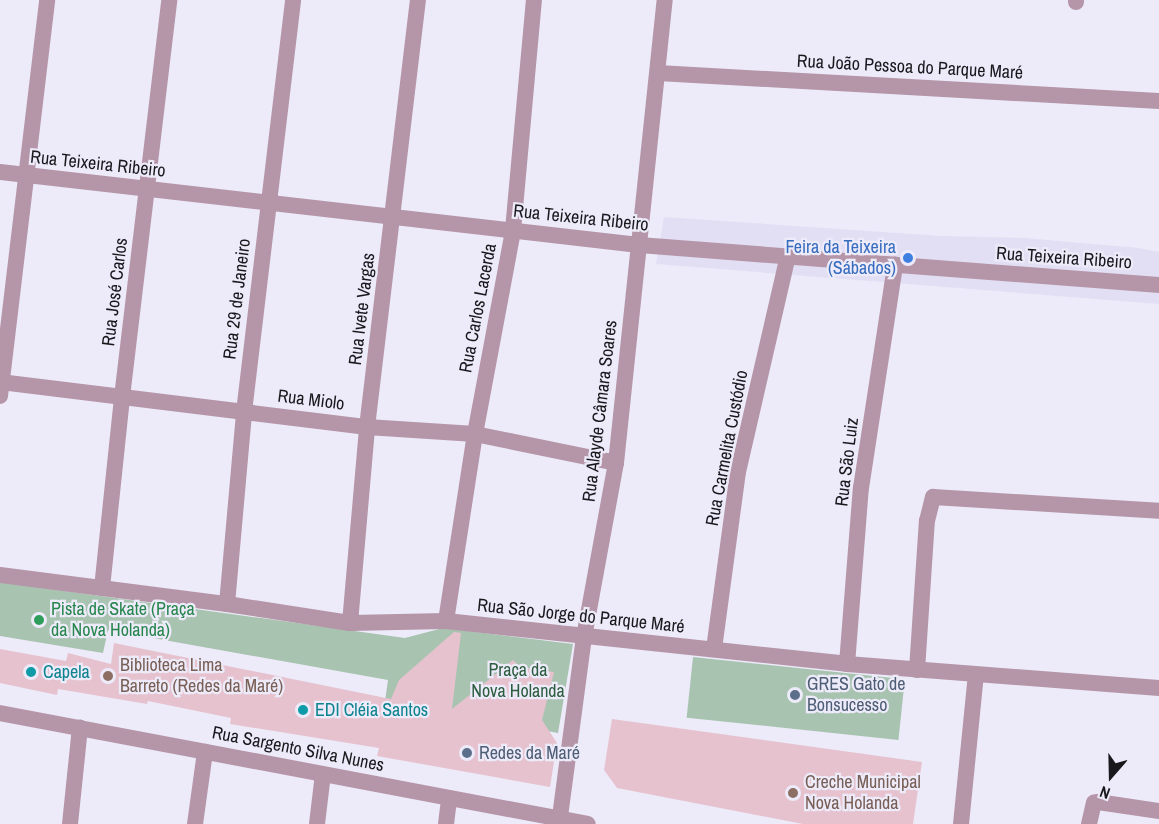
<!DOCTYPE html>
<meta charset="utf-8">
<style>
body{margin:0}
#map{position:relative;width:1159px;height:824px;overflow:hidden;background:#edebf9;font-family:"Archivo Narrow",sans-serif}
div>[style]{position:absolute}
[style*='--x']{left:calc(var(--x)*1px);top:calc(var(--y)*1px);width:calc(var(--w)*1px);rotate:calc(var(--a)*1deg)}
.built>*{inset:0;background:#e2dff4}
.green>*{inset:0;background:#a9c3b1;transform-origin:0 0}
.building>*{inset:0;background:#e6c2ce}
.service>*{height:16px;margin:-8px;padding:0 8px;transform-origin:8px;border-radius:8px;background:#b595a8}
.minor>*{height:16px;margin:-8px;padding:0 8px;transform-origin:8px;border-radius:8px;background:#b595a8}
.tertiary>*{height:16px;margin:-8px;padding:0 8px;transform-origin:8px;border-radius:8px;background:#b595a8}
.dots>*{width:16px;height:16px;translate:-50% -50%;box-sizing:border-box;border:3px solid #edebf9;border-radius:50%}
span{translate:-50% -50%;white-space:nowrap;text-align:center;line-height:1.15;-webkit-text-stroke:4.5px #edebf9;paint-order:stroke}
.street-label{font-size:18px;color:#19181d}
.shop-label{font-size:18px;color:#366cbe}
.right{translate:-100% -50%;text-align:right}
.leisure-label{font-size:18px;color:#27864d}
.left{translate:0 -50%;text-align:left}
.education-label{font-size:18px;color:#785e54}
.park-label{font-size:18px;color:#2c5d3f}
.culture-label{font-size:18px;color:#0d838f}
.service-label{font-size:18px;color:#4e5e75}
.north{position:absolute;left:1081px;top:746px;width:60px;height:60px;-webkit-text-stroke:4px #edebf9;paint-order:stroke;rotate:200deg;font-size:16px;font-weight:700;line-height:24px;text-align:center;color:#19181d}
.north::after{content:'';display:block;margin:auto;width:21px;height:27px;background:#19181d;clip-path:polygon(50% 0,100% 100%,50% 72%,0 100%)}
</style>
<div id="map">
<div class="built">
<div style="clip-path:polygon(664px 217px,942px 236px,1025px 238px,1139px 248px,1159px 252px,1159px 304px,656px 264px)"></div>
</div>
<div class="green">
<div style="clip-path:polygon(0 582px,405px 638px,443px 628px,573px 644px,558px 733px,385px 701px,388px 680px,108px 630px,103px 653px,0 636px)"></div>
<div style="left:693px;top:657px;width:213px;height:61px;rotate:6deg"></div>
</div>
<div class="building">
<div style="clip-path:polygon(454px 632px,461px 633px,452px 709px,513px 660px,520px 667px,554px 672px,542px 720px,557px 743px,550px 787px,377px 756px,379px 748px,230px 724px,231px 718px,148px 701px,147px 704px,58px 689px,57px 695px,0 683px,0 649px,66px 661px,68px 653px,111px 664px,114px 643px,391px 699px,399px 680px)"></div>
<div style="clip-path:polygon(612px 719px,922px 762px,913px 824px,803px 824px,617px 788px,604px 770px)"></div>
</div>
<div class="service">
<div style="--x:1076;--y:2;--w:2;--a:-90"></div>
<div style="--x:658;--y:73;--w:502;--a:3.2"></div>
<div style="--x:917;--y:670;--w:149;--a:-86.2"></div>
<div style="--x:927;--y:521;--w:25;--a:-76"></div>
<div style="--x:933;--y:497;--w:226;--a:3.5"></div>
</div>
<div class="minor">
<div style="--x:0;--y:382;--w:370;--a:7"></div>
<div style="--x:367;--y:427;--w:108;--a:3.7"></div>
<div style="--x:475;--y:434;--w:144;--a:11.6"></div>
<div style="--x:0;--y:396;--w:399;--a:-83.2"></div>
<div style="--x:0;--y:575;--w:229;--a:7.3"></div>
<div style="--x:227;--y:604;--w:124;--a:8.8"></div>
<div style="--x:350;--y:623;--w:96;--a:-1.2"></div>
<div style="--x:446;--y:621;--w:403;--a:6.1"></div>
<div style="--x:847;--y:664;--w:313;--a:4.4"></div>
<div style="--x:102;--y:588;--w:192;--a:-84"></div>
<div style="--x:122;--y:397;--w:400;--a:-83.2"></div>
<div style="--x:227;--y:604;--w:193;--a:-84.9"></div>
<div style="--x:244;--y:412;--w:415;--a:-83.2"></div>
<div style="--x:446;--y:621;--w:189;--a:-81.2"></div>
<div style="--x:475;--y:434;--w:208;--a:-79.4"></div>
<div style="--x:513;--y:230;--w:231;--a:-84.8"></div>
<div style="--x:350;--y:623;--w:197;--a:-85"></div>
<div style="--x:367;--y:427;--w:430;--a:-83.2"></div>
<div style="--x:714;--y:649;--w:179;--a:-82.3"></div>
<div style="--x:738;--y:472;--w:222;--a:-77"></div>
<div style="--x:847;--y:664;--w:177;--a:-85.5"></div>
<div style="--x:861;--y:488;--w:226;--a:-81.3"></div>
<div style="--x:0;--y:713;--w:598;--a:10.69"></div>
<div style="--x:70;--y:824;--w:97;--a:-84.1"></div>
<div style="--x:195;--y:824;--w:73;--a:-82.1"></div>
<div style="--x:317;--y:824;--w:50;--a:-83.2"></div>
<div style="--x:446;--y:824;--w:26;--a:-83"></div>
<div style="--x:559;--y:824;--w:189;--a:-82.4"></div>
<div style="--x:584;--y:637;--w:177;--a:-79.6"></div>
<div style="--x:616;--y:463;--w:466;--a:-84"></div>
<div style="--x:961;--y:824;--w:150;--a:-84.3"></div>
<div style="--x:1089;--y:824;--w:22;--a:-77"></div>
<div style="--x:1094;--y:803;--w:4;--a:-14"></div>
<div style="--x:1098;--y:802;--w:62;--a:8.4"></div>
</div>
<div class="tertiary">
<div style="--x:0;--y:172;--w:643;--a:6.52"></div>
<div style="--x:639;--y:245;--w:522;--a:4.4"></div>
</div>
<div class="dots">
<div style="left:908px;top:258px;background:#3f7fe0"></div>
<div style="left:39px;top:620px;background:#2e9e5b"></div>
<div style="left:31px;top:672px;background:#0f9aa8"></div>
<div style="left:108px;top:676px;background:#8d6e63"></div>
<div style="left:795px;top:695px;background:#5c6f8a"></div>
<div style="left:303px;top:710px;background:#0f9aa8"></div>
<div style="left:467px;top:753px;background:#5c6f8a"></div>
<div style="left:793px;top:793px;background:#8d6e63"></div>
</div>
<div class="street-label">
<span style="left:910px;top:67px;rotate:3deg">Rua João Pessoa do Parque Maré</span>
<span style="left:98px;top:164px;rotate:6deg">Rua Teixeira Ribeiro</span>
<span style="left:581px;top:218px;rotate:6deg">Rua Teixeira Ribeiro</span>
<span style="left:1064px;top:258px;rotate:4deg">Rua Teixeira Ribeiro</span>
<span style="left:115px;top:292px;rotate:-83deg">Rua José Carlos</span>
<span style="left:237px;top:299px;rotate:-83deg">Rua 29 de Janeiro</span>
<span style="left:478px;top:308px;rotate:-79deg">Rua Carlos Lacerda</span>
<span style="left:362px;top:309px;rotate:-83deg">Rua Ivete Vargas</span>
<span style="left:311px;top:400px;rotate:7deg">Rua Miolo</span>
<span style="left:600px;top:411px;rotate:-83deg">Rua Alayde Câmara Soares</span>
<span style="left:727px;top:448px;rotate:-79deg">Rua Carmelita Custódio</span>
<span style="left:847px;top:462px;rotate:-83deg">Rua São Luiz</span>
<span style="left:581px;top:616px;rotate:6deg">Rua São Jorge do Parque Maré</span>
<span style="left:298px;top:749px;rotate:11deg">Rua Sargento Silva Nunes</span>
</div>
<div class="shop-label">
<span class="right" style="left:896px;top:258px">Feira da Teixeira<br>(Sábados)</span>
</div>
<div class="leisure-label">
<span class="left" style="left:51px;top:620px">Pista de Skate (Praça<br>da Nova Holanda)</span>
</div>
<div class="education-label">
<span class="left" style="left:120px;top:676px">Biblioteca Lima<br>Barreto (Redes da Maré)</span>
<span class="left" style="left:805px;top:793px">Creche Municipal<br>Nova Holanda</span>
</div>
<div class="park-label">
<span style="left:518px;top:681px">Praça da<br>Nova Holanda</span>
</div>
<div class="culture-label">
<span class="left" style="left:43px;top:672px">Capela</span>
<span class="left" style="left:315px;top:710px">EDI Cléia Santos</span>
</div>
<div class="service-label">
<span class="left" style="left:807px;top:695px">GRES Gato de<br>Bonsucesso</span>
<span class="left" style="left:479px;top:753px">Redes da Maré</span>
</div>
<div class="north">N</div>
</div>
